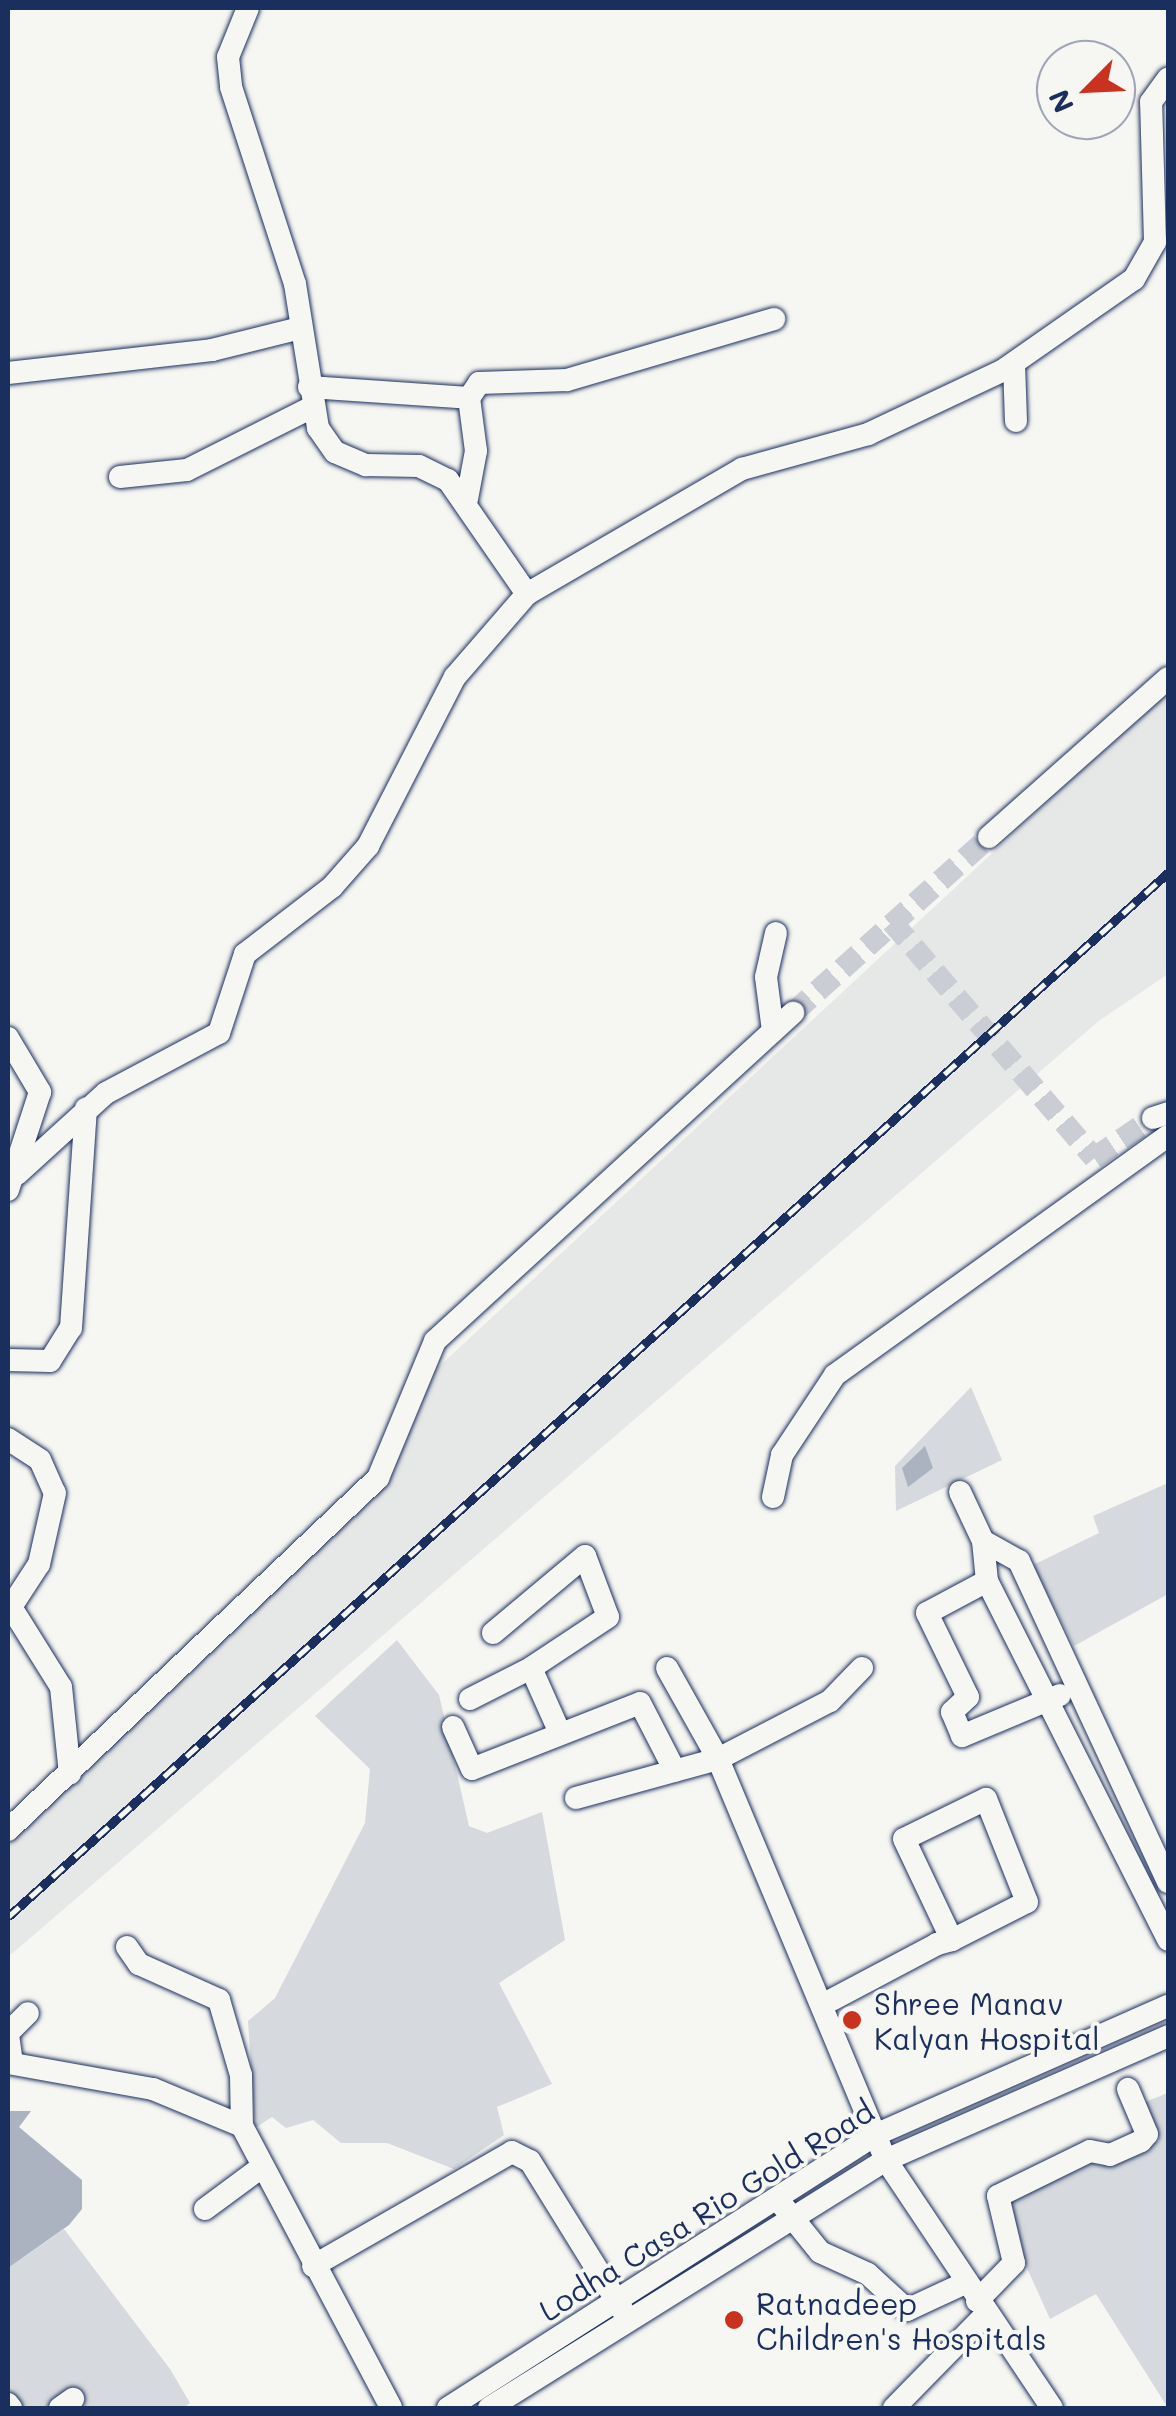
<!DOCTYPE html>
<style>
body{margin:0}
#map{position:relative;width:1176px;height:2416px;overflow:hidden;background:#f6f6f2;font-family:Mali,sans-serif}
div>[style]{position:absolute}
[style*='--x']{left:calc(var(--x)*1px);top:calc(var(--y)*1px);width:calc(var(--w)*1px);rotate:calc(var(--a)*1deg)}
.built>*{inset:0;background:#e6e7e7}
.green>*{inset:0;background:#d6d9dd}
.water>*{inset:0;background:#abb2c0}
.minor-tunnel>*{height:22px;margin-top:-11px;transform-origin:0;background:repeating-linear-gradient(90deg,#caced4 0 22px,transparent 0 33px)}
.roads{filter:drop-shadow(0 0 2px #1b2f5e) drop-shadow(0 0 2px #1b2f5e)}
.minor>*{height:22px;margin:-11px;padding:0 11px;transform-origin:11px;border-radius:11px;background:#f6f6f2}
.rail>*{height:9px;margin-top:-4.5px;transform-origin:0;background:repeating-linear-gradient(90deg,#f6f6f2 0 15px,#1b2f5e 0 30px);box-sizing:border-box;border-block:2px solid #1b2f5e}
.dots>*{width:28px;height:28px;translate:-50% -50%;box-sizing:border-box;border:5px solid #f6f6f2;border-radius:50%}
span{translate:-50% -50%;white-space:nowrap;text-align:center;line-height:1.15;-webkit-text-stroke:8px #f6f6f2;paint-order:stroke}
.poi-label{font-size:30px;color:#1b2f5e}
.left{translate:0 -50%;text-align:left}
.street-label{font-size:30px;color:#1b2f5e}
.frame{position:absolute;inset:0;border:10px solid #1b2f5e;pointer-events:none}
.north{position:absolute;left:1036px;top:40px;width:100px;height:100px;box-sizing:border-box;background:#f6f6f2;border:2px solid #9ea6b7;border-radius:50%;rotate:246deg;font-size:28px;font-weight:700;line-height:40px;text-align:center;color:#1b2f5e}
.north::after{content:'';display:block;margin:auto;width:35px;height:45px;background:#c8321e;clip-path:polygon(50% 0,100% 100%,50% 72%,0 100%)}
</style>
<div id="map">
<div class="built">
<div style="clip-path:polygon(1168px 690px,1168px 974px,1100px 1020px,8px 1957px,8px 1837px,375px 1497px,431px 1374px)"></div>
</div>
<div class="green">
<div style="clip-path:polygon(971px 1387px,1002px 1460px,896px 1511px,895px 1466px)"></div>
<div style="clip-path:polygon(1168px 1483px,1168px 1594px,1074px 1646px,1033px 1565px,1099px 1533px,1093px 1516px)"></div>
<div style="clip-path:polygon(397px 1640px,439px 1695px,469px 1826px,487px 1833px,542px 1812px,565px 1940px,499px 1983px,552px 2084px,497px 2107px,504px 2135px,454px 2169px,387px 2143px,341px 2143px,313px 2120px,286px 2128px,272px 2117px,255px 2128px,248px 2021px,275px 1998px,365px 1823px,370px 1769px,315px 1716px)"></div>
<div style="clip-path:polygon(1168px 2093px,1168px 2408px,1096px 2294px,1050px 2319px,990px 2186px,1097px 2140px,1107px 2164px,1159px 2141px,1145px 2102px)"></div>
<div style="clip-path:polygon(64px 2229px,170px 2369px,190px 2403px,183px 2408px,8px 2408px,8px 2268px)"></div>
</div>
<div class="water">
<div style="clip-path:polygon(925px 1446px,933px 1468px,908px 1487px,902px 1468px)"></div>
<div style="clip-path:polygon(8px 2111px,31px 2111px,19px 2127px,82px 2180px,82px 2209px,69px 2225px,8px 2268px)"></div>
</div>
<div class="minor-tunnel">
<div style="--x:892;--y:922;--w:311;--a:49.4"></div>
<div style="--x:1094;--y:1158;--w:71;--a:-34.1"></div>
<div style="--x:793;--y:1013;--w:263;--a:-41.9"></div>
</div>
<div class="roads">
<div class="minor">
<div style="--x:248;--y:8;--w:53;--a:112.2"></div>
<div style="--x:228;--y:57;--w:30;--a:84"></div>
<div style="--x:231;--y:87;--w:207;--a:72"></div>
<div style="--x:295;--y:284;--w:146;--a:80.9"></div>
<div style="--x:318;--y:428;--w:29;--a:55"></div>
<div style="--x:335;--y:452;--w:34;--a:23"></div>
<div style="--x:366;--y:465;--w:53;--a:1.1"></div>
<div style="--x:419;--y:466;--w:32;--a:26"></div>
<div style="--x:448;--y:480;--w:139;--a:55.3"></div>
<div style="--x:1014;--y:364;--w:57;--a:88"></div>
<div style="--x:8;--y:373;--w:205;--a:-6.4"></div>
<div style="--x:212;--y:350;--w:91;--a:-14"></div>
<div style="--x:309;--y:387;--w:160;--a:3.9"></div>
<div style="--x:120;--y:477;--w:67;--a:-6"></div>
<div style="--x:187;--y:470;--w:140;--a:-26.7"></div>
<div style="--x:467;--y:499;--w:49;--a:-79.4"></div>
<div style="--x:476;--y:451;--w:53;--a:-97.5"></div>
<div style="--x:469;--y:398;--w:18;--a:-56"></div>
<div style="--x:479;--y:383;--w:88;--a:-2"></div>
<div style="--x:567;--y:380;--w:216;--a:-16.4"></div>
<div style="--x:989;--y:837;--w:239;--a:-41.6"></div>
<div style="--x:773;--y:1031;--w:54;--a:-97.4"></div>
<div style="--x:766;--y:977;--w:45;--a:-77.2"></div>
<div style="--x:8;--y:1038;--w:63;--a:59.3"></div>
<div style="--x:40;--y:1092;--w:103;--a:108.1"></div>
<div style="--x:1153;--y:1118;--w:16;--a:-18"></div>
<div style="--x:17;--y:1174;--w:120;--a:-42.3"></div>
<div style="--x:106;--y:1093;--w:128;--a:-28"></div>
<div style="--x:219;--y:1033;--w:83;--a:-71.8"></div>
<div style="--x:245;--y:954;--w:110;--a:-37.6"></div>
<div style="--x:332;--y:887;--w:55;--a:-48.7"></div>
<div style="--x:368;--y:846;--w:190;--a:-62.8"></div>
<div style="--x:455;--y:677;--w:110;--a:-49.1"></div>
<div style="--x:527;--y:594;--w:249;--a:-30.2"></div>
<div style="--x:742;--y:469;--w:131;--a:-15.5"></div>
<div style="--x:868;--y:434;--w:148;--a:-25.2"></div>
<div style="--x:1002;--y:371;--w:161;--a:-34.9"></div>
<div style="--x:1134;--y:279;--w:43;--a:-60.4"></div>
<div style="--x:1155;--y:242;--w:140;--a:-91.6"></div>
<div style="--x:1151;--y:102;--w:29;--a:-54"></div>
<div style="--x:8;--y:1360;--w:42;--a:1.4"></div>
<div style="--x:50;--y:1361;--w:39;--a:-58"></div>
<div style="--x:71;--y:1328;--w:220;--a:-86.1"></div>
<div style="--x:8;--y:1439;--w:38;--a:33"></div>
<div style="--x:40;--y:1460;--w:36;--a:66"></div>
<div style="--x:55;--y:1493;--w:73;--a:102.7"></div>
<div style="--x:39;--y:1564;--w:51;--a:123.1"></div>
<div style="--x:11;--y:1607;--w:94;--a:58"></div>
<div style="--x:61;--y:1687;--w:87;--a:84.1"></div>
<div style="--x:960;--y:1492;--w:54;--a:64.9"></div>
<div style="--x:773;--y:1497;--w:43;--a:-77.9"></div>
<div style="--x:782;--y:1455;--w:96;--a:-56.5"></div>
<div style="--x:835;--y:1375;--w:410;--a:-35.7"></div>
<div style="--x:987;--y:1581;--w:68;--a:151.9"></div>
<div style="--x:927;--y:1613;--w:93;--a:64"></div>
<div style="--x:968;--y:1697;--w:22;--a:137"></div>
<div style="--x:952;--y:1712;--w:26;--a:67"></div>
<div style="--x:962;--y:1736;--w:106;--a:-22.7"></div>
<div style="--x:493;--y:1633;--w:120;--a:-39.9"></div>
<div style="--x:585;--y:1556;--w:65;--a:69.3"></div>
<div style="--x:608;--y:1617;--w:92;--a:146.5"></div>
<div style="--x:531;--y:1668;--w:71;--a:66"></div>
<div style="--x:667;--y:1668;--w:104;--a:60.7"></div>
<div style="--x:718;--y:1759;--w:435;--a:67.3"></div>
<div style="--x:886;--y:2160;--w:298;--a:56.2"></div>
<div style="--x:470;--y:1699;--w:68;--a:-26.9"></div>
<div style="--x:453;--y:1727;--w:46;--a:65.7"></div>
<div style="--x:472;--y:1769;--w:180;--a:-21.4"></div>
<div style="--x:640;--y:1703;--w:76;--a:62.8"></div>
<div style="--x:576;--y:1798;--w:147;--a:-15.4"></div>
<div style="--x:718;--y:1759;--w:126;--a:-27.4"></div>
<div style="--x:830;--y:1701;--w:46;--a:-45.9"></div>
<div style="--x:8;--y:1830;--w:511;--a:-43.57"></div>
<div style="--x:378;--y:1478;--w:148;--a:-67.4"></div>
<div style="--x:435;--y:1341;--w:486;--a:-42.5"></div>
<div style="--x:1168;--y:1882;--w:354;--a:-114.9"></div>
<div style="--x:1019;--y:1561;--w:41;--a:-150.9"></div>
<div style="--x:983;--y:1541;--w:40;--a:84.3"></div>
<div style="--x:987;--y:1581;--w:402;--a:63.2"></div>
<div style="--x:127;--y:1947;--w:21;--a:55"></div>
<div style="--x:139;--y:1964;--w:88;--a:24.2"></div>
<div style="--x:219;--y:2000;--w:78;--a:73.7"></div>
<div style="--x:241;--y:2075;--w:51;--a:88.9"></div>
<div style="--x:822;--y:2005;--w:130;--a:-27.9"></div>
<div style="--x:937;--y:1944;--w:16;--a:-15"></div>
<div style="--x:952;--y:1940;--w:84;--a:-26.9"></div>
<div style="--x:1027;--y:1902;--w:111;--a:-111.7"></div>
<div style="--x:986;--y:1799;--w:91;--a:154"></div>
<div style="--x:904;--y:1839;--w:112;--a:64.6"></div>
<div style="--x:8;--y:2063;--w:147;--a:10.2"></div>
<div style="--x:153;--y:2089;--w:96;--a:22.6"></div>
<div style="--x:242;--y:2126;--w:319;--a:62.1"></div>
<div style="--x:12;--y:2063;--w:30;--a:-98"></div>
<div style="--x:8;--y:2033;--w:28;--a:-45"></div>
<div style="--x:783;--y:2206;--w:59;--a:51.2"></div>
<div style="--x:820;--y:2252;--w:53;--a:24.6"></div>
<div style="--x:868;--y:2274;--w:53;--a:42.7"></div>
<div style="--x:907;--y:2310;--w:64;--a:-25"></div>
<div style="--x:205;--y:2209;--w:67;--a:-36.5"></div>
<div style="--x:313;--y:2266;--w:229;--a:-29.8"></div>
<div style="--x:512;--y:2152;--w:20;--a:27"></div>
<div style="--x:530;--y:2161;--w:176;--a:58.2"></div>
<div style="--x:977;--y:2301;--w:53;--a:-45.8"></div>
<div style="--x:1014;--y:2263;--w:69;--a:-103.4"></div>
<div style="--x:998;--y:2196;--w:102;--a:-26.1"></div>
<div style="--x:1090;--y:2151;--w:20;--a:11"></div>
<div style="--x:1110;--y:2155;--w:34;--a:-24"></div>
<div style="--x:1141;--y:2141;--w:9;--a:-49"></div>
<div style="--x:1147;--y:2134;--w:49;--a:-112.9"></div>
<div style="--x:8;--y:2404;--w:5;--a:53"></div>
<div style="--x:60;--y:2408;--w:16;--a:-35"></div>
<div style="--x:448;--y:2408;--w:507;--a:-32.59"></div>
<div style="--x:875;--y:2135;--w:320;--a:-23.8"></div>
<div style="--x:489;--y:2408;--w:468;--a:-32"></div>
<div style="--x:886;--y:2160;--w:308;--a:-23.7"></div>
<div style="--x:894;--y:2408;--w:132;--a:-45.6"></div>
</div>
</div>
<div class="rail">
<div style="--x:8;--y:1917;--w:1561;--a:-41.99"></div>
</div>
<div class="dots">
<div style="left:852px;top:2020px;background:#c8321e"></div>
<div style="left:734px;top:2320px;background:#c8321e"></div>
</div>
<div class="poi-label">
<span class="left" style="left:874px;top:2020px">Shree Manav<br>Kalyan Hospital</span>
<span class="left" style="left:756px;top:2320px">Ratnadeep<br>Children's Hospitals</span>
</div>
<div class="street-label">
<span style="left:706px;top:2210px;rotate:-32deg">Lodha Casa Rio Gold Road</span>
</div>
<div class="frame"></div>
<div class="north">N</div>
</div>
